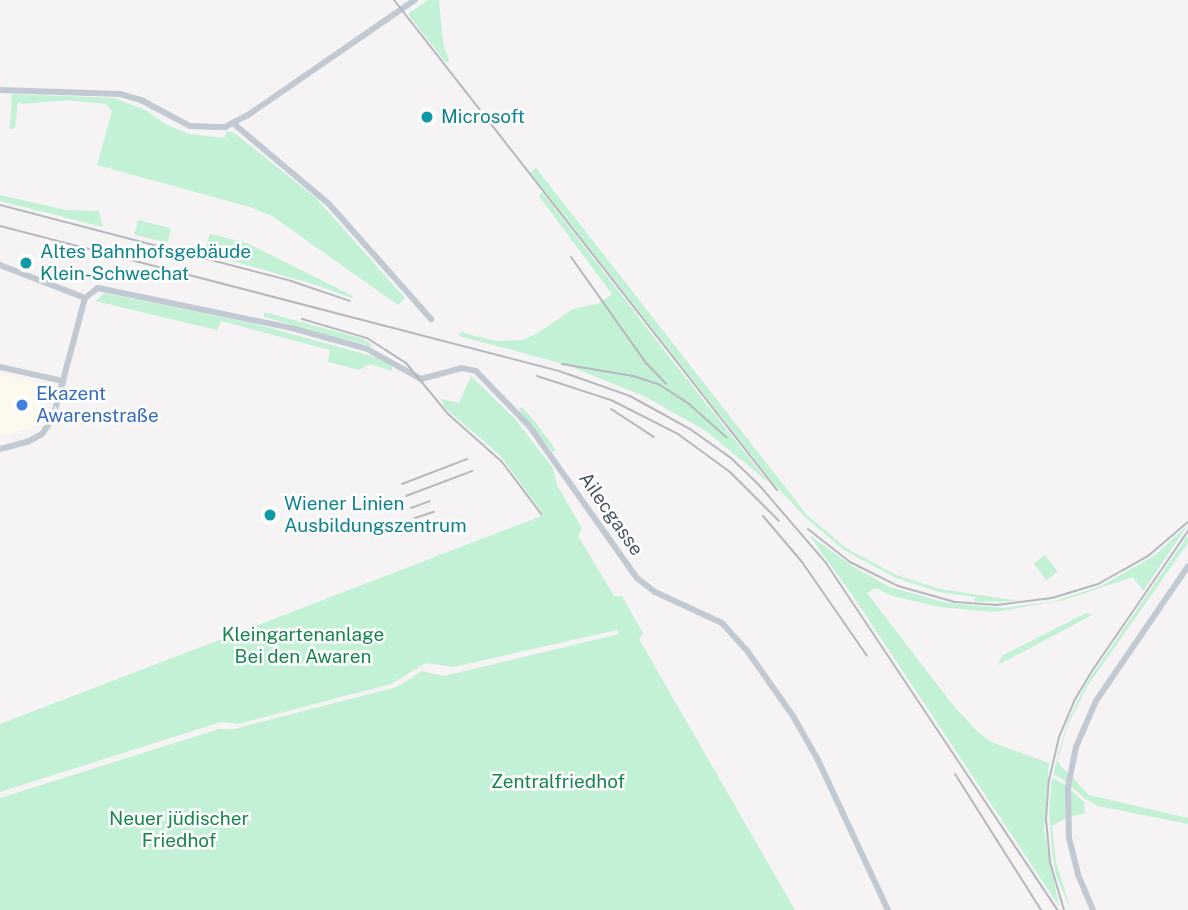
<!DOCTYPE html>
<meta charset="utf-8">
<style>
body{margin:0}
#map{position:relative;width:1188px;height:910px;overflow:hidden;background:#f5f3f3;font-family:"Public Sans",sans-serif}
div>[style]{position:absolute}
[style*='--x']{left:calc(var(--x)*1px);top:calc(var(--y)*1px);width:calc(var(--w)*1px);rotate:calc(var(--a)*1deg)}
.commercial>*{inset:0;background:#fdf9ef}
.green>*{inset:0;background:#c3f1d5;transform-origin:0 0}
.minor>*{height:6px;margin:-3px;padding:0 3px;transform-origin:3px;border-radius:3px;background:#c1cad2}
.rail>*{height:2px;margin:-1px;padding:0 1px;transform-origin:1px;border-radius:1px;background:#b5b8bd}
.dots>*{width:19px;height:19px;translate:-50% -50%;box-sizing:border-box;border:4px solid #fff;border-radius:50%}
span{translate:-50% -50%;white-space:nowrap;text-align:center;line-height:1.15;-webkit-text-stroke:5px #fff;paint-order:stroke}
.culture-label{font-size:19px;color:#0d838f}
.left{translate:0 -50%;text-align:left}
.shop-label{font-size:19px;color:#366cbe}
.street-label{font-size:19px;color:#4a5661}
.park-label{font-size:19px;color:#17864f}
</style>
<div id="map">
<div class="commercial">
<div style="clip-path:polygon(0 374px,50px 385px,38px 426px,0 436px)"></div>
</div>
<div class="green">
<div style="clip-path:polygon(428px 0,439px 0,443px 43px,449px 60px,446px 63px,408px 14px)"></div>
<div style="clip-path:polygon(12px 94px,114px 98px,145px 110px,167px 125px,189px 134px,225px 138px,226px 131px,233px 132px,316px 198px,405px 298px,398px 305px,272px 216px,250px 207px,97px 165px,112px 111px,106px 104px,68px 100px,22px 104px,18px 102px,15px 127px,12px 129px,6px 128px,10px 127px)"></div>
<div style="clip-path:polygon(536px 168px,807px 515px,846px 548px,896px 575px,940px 589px,1020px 601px,975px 602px,975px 597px,939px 592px,896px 578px,844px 550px,805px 517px,775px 485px,530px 172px)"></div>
<div style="clip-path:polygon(542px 192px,664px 350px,769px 483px,706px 431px,646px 397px,564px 364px,459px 336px,461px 332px,495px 341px,522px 340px,536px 334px,573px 309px,600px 303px,612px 294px,539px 196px)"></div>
<div style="clip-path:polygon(0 195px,66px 210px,99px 211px,103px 227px,0 201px)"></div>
<div style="left:138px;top:220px;width:34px;height:15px;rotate:14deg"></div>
<div style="clip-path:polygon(210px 234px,247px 243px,353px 296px,352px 298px,316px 285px,204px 253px)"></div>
<div style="clip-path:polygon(105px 293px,255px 324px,372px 356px,392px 365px,392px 371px,370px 364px,359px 370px,328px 362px,330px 350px,221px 321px,217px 330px,95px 301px)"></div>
<div style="clip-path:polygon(264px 312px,364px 339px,374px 347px,264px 317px)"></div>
<div style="clip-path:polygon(471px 376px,515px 419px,552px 467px,558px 487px,582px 528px,578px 536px,614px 596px,622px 596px,643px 633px,639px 639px,795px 910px,0 910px,0 798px,219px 729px,234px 729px,397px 687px,422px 671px,444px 676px,619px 634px,617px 630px,453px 667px,426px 663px,391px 684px,238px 724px,221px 722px,0 792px,0 724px,544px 515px,500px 455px,445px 408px,441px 399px,459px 403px)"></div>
<div style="clip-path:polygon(522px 407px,536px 423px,556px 450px,553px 452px,528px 422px,519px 409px)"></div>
<div style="clip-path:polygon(1188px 525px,1143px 591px,1133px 577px,1064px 600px,994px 612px,940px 607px,892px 596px,876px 588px,867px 593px,952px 704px,976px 730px,991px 742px,1049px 763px,1044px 830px,1059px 906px,851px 593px,809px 535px,855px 568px,890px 587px,947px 603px,1003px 608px,1055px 601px,1101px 586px,1154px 556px)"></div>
<div style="clip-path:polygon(1188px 535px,1188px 543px,1088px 685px,1068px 724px,1058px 759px,1059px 764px,1089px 795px,1188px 818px,1188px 824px,1098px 806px,1087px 800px,1061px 778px,1053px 775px,1067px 723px,1086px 684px)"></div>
<div style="left:1045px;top:555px;width:21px;height:14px;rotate:53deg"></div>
<div style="clip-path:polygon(1086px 613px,1092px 615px,998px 665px,1002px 656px)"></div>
<div style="clip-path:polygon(1052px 778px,1065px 785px,1084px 802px,1085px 813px,1066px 818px,1052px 826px,1056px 862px,1071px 910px,1056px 875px,1052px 851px,1049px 810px)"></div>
</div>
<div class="minor">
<div style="--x:0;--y:90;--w:120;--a:1.9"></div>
<div style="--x:120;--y:94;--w:22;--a:16"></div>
<div style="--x:141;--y:100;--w:55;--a:28"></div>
<div style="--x:190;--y:126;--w:35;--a:2"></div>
<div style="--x:225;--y:127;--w:26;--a:-28"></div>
<div style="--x:248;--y:115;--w:203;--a:-34.6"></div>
<div style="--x:234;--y:124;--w:124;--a:40.1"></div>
<div style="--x:329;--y:204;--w:154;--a:48.4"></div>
<div style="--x:0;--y:265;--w:91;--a:21.2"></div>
<div style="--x:0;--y:367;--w:65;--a:12.5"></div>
<div style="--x:0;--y:449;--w:30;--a:-15"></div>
<div style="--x:29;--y:441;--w:15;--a:-28"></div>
<div style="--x:42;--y:434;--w:19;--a:-55"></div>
<div style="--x:53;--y:418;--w:124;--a:-75.1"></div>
<div style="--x:85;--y:298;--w:16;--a:-38"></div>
<div style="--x:98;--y:288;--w:198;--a:11.7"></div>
<div style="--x:292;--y:328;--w:78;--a:15.6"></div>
<div style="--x:367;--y:349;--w:62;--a:29.1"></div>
<div style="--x:421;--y:379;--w:42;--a:-15"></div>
<div style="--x:462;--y:368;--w:14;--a:12"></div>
<div style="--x:476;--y:371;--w:78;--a:46"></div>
<div style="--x:530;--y:427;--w:185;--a:54.7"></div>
<div style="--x:637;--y:578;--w:23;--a:38"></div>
<div style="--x:655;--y:592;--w:74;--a:24.8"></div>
<div style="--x:722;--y:623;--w:39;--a:48"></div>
<div style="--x:748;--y:652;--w:78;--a:54.9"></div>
<div style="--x:793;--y:716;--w:51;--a:60.4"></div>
<div style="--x:818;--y:760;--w:166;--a:65"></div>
<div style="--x:1093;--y:910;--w:39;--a:-113"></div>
<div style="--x:1078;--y:874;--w:37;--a:-104"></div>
<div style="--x:1069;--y:838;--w:51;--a:-91.1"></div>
<div style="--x:1068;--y:787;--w:41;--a:-78.7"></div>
<div style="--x:1076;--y:747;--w:50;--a:-66.5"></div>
<div style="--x:1096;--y:701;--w:163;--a:-55.7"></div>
</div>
<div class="rail">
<div style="--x:394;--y:0;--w:622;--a:51.99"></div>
<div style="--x:0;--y:205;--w:301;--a:14.6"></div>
<div style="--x:291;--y:281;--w:62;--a:18.7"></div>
<div style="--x:0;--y:226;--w:577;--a:14.54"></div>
<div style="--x:559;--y:371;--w:75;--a:19.4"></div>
<div style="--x:630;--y:396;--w:68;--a:28.8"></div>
<div style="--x:690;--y:429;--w:50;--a:35.3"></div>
<div style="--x:731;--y:458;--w:39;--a:44"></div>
<div style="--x:759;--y:485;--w:103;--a:49.3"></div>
<div style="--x:826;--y:563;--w:417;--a:56.3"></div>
<div style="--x:571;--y:257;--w:130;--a:54.7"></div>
<div style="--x:646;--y:363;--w:29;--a:46"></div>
<div style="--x:302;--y:319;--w:68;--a:16.3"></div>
<div style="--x:367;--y:338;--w:46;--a:32.7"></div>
<div style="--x:406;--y:363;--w:66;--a:50.5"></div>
<div style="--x:448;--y:414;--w:72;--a:41.6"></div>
<div style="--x:502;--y:462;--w:66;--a:53"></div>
<div style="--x:562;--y:364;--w:72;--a:9.6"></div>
<div style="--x:633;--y:376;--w:28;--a:18"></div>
<div style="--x:660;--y:385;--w:35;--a:33"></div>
<div style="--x:689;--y:404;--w:50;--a:41.7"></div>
<div style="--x:537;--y:376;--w:78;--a:18"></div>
<div style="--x:611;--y:400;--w:75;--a:26.9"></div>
<div style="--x:678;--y:434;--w:64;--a:36.2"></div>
<div style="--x:730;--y:472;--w:69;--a:45"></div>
<div style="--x:611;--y:409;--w:51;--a:33.1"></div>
<div style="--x:402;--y:484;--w:70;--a:-21"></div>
<div style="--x:406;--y:496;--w:71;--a:-20.7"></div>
<div style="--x:411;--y:508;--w:20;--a:-20"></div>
<div style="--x:763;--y:516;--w:60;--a:49.7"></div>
<div style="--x:802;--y:562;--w:114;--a:55.3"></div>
<div style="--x:415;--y:518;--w:20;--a:-18"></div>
<div style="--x:808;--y:529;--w:53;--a:38.2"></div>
<div style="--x:850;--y:562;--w:54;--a:26.6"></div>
<div style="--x:898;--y:586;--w:59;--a:15.7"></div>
<div style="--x:955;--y:602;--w:42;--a:4.1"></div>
<div style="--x:997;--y:605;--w:55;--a:-7.3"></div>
<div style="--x:1052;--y:598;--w:48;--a:-16.9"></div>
<div style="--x:1098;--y:584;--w:57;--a:-29.2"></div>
<div style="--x:1148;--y:556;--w:52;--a:-40.4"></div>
<div style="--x:955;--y:774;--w:161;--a:57.7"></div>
<div style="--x:1064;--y:910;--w:50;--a:-106.3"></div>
<div style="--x:1050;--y:862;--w:43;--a:-95.3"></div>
<div style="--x:1046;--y:819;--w:39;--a:-86"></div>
<div style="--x:1049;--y:780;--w:44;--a:-76.9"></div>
<div style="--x:1059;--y:737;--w:39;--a:-67"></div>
<div style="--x:1074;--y:701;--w:35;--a:-59"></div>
<div style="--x:1092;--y:671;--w:170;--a:-55.6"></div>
</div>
<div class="dots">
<div style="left:427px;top:117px;background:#0f9aa8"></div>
<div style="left:26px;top:263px;background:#0f9aa8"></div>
<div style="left:22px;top:405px;background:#3f7fe0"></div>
<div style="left:270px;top:515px;background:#0f9aa8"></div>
</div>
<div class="culture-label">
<span class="left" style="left:441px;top:117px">Microsoft</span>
<span class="left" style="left:40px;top:263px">Altes Bahnhofsgebäude<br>Klein-Schwechat</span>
<span class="left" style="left:284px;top:515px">Wiener Linien<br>Ausbildungszentrum</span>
</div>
<div class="shop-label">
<span class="left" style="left:36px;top:405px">Ekazent<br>Awarenstraße</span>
</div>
<div class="street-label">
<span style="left:611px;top:514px;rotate:55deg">Ailecgasse</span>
</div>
<div class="park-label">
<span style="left:303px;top:646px">Kleingartenanlage<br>Bei den Awaren</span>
<span style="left:558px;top:782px">Zentralfriedhof</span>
<span style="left:179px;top:830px">Neuer jüdischer<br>Friedhof</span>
</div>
</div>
